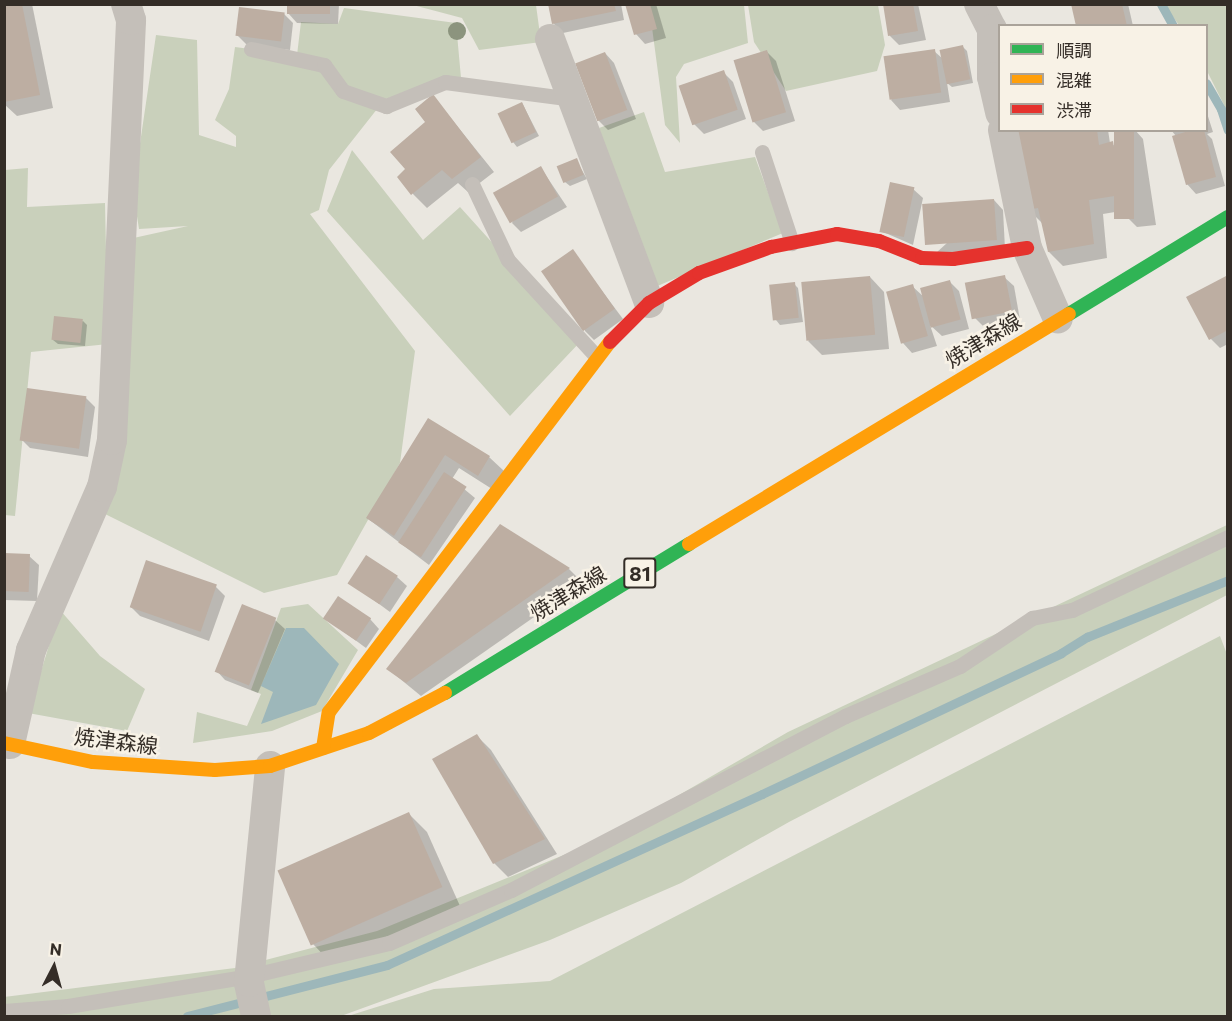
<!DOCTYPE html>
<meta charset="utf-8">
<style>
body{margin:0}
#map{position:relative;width:1232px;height:1021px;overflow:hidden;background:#eae7e0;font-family:Commissioner,"Noto Sans JP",sans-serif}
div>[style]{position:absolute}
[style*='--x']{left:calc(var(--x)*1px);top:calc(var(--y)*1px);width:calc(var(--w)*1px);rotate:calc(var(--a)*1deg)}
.green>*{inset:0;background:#c9d0bb}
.water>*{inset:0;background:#9db7ba}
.shadow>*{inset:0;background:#0003}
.stream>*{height:9px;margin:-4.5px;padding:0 4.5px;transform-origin:4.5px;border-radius:4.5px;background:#9db7ba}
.building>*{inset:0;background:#bdaea2;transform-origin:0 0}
.lane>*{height:15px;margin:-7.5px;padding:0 7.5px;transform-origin:7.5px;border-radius:7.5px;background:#c4bfb9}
.street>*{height:30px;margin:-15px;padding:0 15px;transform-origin:15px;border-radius:15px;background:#c4bfb9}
.fast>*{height:14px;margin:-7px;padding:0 7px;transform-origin:7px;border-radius:7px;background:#30b455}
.slow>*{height:14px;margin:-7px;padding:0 7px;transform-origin:7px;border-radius:7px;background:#ff9f0a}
.jam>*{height:14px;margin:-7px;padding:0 7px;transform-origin:7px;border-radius:7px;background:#e5322d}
.trees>*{width:18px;height:18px;margin:-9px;border-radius:50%;background:#8c947e}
span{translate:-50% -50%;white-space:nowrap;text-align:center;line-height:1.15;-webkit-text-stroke:5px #f8f2e6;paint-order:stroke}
.shield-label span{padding:2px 4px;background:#f8f2e6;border:2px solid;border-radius:4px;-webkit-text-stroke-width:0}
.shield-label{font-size:20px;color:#342d27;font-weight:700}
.street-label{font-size:21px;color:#342d27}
.frame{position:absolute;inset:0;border:6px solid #342d27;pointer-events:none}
.legend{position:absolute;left:998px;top:24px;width:210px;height:108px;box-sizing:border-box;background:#f8f2e6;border:2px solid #aaa39a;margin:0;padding:8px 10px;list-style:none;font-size:18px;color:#342d27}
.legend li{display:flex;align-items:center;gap:12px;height:30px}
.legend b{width:30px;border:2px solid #aaa39a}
.north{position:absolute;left:24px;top:937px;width:60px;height:60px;-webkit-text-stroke:4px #f8f2e6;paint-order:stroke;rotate:6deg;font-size:16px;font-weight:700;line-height:24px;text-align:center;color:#342d27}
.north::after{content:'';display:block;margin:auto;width:21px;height:27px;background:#342d27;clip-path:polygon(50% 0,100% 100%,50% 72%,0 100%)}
</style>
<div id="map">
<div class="green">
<div style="clip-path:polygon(413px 5px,536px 5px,541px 42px,479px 50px,462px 18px)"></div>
<div style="clip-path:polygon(649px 5px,744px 5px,748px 43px,684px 64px,676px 77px,680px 143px,665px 125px)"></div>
<div style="clip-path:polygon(748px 5px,878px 5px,885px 45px,877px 71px,786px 91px,754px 42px)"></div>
<div style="clip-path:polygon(1164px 5px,1227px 5px,1227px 111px,1207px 71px,1206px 26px,1179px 25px)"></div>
<div style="clip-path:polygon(344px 8px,456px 23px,461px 78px,385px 99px,329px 170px,319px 210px,310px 214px,415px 351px,400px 463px,337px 575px,264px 593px,99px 511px,129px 239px,188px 226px,139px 229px,133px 191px,156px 35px,197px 40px,199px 135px,236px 147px,236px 136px,215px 120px,229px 89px,235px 47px,297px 55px,301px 22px,338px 24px)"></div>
<div style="clip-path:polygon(644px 112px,665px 172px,755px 157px,783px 233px,655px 287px,599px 128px)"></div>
<div style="clip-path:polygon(352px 150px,423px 240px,460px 207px,581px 341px,510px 416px,327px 211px)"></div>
<div style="clip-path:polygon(28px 168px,27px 207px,105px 203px,108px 344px,31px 352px,15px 516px,5px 515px,5px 170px)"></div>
<div style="clip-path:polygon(1227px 525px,1227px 595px,789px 822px,681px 883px,550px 940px,341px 1016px,5px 1016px,4px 997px,235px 968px,377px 931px,603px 839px,788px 732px)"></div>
<div style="clip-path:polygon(308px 604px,358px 650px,322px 711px,272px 731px,193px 743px,197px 712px,247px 726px,261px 694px,251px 690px,281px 608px)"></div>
<div style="clip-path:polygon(60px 610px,100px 656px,145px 689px,127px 731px,28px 713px)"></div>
<div style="clip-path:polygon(1220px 636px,1228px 657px,1227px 1016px,348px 1016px,434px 989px,550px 981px)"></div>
</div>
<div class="water">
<div style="clip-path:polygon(286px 628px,304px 628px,339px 664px,316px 705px,261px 724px,273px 692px,261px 686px)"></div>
</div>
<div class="shadow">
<div style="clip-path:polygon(4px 4px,32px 4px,53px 108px,17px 116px,4px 104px)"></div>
<div style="clip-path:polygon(288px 4px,339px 4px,338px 24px,297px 23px,288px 13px)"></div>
<div style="clip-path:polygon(550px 4px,621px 4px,624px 20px,563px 33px,553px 23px)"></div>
<div style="clip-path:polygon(627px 4px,656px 4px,666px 38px,645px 44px,636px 34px)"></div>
<div style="clip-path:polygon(884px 4px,918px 4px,926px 40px,899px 45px,890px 36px)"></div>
<div style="clip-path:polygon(1072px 4px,1128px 4px,1133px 26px,1078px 26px)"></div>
<div style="clip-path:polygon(284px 14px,293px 23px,290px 50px,247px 45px,238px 36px)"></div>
<div style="clip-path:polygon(963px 47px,967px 51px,973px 83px,952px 87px,947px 83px,950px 102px,900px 110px,891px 100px,934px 51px,943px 59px)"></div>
<div style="clip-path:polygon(767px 52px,776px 61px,795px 121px,763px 131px,754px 122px,735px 62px)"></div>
<div style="clip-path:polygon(605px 53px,614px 63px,636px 119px,608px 130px,598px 120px)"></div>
<div style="clip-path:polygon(723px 72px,733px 82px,746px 119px,704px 134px,694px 124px)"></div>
<div style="clip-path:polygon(433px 96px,494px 172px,468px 192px,458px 183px,427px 208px,413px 194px,408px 169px,427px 123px)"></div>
<div style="clip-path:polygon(522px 103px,539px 136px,517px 147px,513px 142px)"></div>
<div style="clip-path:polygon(1206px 110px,1213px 132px,1207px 134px,1212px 139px,1225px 186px,1196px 194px,1187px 184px,1176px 136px,1171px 130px,1206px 130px)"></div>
<div style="clip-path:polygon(1016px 130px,1108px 130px,1110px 143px,1118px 148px,1123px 130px,1135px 130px,1143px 139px,1156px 225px,1137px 227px,1128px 218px,1127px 210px,1103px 214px,1107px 258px,1063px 266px,1049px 252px,1043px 224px,1029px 210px)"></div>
<div style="clip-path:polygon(576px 160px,587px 179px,570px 186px,565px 182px)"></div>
<div style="clip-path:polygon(541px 168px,567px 207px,521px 232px,512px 223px)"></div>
<div style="clip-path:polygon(913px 189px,923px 198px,913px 245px,881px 231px)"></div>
<div style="clip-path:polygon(994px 200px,1003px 210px,1005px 249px,936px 253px)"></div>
<div style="clip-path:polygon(572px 251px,623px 319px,594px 340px,585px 331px)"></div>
<div style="clip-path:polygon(870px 277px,884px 292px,889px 349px,822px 355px,808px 341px)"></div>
<div style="clip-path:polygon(1004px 277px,1014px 286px,1020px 320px,984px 327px,974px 317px)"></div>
<div style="clip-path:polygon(1228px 277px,1228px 344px,1220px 348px,1211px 339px)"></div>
<div style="clip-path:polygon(950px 282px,959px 291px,969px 329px,942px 336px,930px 325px,937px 346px,912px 353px,903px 343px,912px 286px,925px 298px)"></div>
<div style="clip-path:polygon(794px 284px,798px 288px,803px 322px,780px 325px,776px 320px)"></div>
<div style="clip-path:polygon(83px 321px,87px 325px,85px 346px,58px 344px,53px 340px)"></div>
<div style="clip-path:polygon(86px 398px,95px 407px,88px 457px,30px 448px,21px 439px)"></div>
<div style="clip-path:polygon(428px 420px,489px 457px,504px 471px,492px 489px,459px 468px,452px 479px,475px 498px,429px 565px,367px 518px)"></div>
<div style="clip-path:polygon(500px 526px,569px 569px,583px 583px,421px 696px,388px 669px)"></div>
<div style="clip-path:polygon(4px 555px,29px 556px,39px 565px,37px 601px,4px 600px)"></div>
<div style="clip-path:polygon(397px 577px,407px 586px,390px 612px,349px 582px)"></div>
<div style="clip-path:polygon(216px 587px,225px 596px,209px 641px,140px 616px,130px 606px)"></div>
<div style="clip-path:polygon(243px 606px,275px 620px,285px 629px,258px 693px,225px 680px,216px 670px)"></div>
<div style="clip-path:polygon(325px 618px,370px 619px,379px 629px,366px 648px)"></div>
<div style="clip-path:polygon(477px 736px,491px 750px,557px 854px,508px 877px,494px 863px)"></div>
<div style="clip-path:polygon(409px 814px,427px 832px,460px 906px,331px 963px,313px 944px)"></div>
</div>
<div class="stream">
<div style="--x:1161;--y:4;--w:25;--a:61"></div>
<div style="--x:1206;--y:83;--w:30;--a:60"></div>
<div style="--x:1221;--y:109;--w:22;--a:72"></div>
<div style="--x:187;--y:1016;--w:206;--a:-14.3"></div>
<div style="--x:387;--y:965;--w:412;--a:-24.5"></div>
<div style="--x:762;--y:794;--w:331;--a:-25.2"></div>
<div style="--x:1061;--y:653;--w:31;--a:-32"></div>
<div style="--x:1087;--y:637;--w:152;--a:-22"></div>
</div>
<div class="building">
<div style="clip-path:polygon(4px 4px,22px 4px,40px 95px,4px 102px)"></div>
<div style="left:287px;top:4px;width:43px;height:10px"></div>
<div style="clip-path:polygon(548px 4px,614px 4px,616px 11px,552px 24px)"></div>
<div style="clip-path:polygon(625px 4px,650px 4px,657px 29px,634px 35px)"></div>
<div style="clip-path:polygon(883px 4px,913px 4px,918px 31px,888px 36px)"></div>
<div style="clip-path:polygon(1071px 4px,1122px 4px,1127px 26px,1076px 26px)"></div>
<div style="left:239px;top:7px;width:46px;height:29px;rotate:7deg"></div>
<div style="left:963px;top:45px;width:35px;height:24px;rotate:78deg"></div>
<div style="left:935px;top:49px;width:44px;height:52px;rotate:82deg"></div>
<div style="left:767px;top:50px;width:65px;height:35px;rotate:73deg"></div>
<div style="left:605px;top:52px;width:62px;height:32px;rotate:69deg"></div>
<div style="left:724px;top:70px;width:42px;height:48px;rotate:71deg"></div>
<div style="clip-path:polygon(433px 94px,481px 157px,452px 179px,442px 170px,411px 195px,397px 177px,405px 169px,390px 152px,425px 122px,415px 109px)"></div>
<div style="left:522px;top:102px;width:33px;height:27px;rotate:65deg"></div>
<div style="clip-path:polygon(1015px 130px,1097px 130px,1099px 145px,1113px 141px,1121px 195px,1089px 200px,1094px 244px,1048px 252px,1038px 208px,1027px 210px)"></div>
<div style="left:1114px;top:130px;width:20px;height:89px"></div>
<div style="clip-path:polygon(1192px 130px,1204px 130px,1216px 177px,1186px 185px,1172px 136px)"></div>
<div style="left:577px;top:158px;width:18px;height:22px;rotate:68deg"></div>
<div style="left:541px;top:166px;width:35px;height:55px;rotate:61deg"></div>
<div style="left:890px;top:182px;width:25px;height:51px;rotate:12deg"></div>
<div style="left:994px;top:199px;width:41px;height:72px;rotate:86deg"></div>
<div style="left:573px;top:249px;width:73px;height:39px;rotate:55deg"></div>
<div style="left:1005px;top:275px;width:37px;height:41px;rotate:79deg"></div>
<div style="clip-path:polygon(1228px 275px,1228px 330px,1209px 340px,1186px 297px)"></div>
<div style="left:870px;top:276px;width:59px;height:69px;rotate:85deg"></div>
<div style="left:950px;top:280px;width:41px;height:31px;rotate:75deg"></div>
<div style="left:795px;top:282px;width:36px;height:26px;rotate:84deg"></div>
<div style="left:913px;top:284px;width:54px;height:28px;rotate:74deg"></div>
<div style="left:54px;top:316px;width:29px;height:24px;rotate:6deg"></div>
<div style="left:27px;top:388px;width:60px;height:53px;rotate:8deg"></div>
<div style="clip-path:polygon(428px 418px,490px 456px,478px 476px,445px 455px,394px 536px,366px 518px)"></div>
<div style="left:444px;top:472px;width:27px;height:84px;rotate:33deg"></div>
<div style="clip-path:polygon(500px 524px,570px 568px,406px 683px,386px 669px)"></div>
<div style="left:4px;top:553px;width:26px;height:38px;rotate:2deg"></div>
<div style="left:366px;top:555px;width:38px;height:34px;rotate:33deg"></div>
<div style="left:146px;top:560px;width:75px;height:50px;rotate:19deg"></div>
<div style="left:338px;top:596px;width:40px;height:27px;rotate:34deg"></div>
<div style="left:242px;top:604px;width:37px;height:73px;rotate:22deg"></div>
<div style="clip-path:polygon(477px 734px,545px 839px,493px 864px,432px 759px)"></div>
<div style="left:409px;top:812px;width:82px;height:144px;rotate:66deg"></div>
</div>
<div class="lane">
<div style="--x:251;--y:49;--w:75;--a:12.4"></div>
<div style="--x:324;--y:65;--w:32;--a:54"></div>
<div style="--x:343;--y:91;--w:46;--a:19.2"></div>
<div style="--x:386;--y:106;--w:64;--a:-22.1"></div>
<div style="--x:445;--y:82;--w:128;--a:7.6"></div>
<div style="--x:762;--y:152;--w:96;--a:71.8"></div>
<div style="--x:472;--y:184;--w:84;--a:64.7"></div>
<div style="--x:508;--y:260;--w:130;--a:47.5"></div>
<div style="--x:4;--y:1011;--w:64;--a:-4.5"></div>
<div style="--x:68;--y:1006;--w:183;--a:-9.4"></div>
<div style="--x:249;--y:976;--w:144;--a:-13.3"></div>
<div style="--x:389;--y:943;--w:133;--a:-23.5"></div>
<div style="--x:511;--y:890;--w:377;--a:-27.5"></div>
<div style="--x:845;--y:716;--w:125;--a:-23.5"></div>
<div style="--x:960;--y:666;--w:87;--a:-33.7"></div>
<div style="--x:1032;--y:618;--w:41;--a:-11.3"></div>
<div style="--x:1072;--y:610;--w:172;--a:-25.1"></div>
</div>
<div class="street">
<div style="--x:979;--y:4;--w:28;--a:63"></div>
<div style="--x:992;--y:29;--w:48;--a:90"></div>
<div style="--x:992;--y:77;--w:37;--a:77"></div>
<div style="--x:550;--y:39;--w:282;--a:69.4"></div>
<div style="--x:1003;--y:130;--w:120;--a:78.5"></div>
<div style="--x:1027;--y:248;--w:77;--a:66.4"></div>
<div style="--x:10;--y:744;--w:96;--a:-77.4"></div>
<div style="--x:31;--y:650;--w:178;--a:-66.5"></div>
<div style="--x:102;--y:487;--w:48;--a:-78"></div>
<div style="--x:112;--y:440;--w:420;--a:-87.4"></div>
<div style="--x:131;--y:20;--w:17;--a:-107"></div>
<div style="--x:256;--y:1016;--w:35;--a:-102"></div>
<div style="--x:249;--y:982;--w:217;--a:-84.4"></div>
</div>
<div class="fast">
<div style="--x:1069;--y:314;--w:186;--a:-31.4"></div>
<div style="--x:445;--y:693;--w:286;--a:-31.4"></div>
</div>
<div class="slow">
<div style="--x:689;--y:544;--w:444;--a:-31.2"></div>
<div style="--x:4;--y:743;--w:91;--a:12.1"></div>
<div style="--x:93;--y:762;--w:122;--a:3.8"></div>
<div style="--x:215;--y:770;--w:55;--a:-4.2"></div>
<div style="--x:270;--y:766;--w:104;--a:-18.4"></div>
<div style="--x:369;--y:733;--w:86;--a:-27.8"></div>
<div style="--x:323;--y:748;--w:36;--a:-81"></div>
<div style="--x:329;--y:712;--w:465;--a:-52.8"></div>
</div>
<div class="jam">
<div style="--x:610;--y:342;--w:55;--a:-45"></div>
<div style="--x:649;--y:303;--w:58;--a:-31"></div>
<div style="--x:699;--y:273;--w:77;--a:-19.9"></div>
<div style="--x:771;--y:247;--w:67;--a:-11.1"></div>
<div style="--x:837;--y:234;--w:43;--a:9.5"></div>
<div style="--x:879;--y:241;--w:46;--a:21.6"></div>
<div style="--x:922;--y:258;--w:31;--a:2"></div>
<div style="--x:953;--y:259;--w:75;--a:-8.5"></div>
</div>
<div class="trees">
<div style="left:457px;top:31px"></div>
</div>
<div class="shield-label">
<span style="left:640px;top:573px">81</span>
</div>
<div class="street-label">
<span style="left:983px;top:340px;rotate:-31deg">焼津森線</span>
<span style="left:568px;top:593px;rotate:-31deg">焼津森線</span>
<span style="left:116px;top:741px;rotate:7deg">焼津森線</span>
</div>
<div class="frame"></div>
<ul class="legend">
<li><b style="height:8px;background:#30b455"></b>順調</li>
<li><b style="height:8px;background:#ff9f0a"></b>混雑</li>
<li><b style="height:8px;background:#e5322d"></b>渋滞</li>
</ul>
<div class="north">N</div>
</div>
